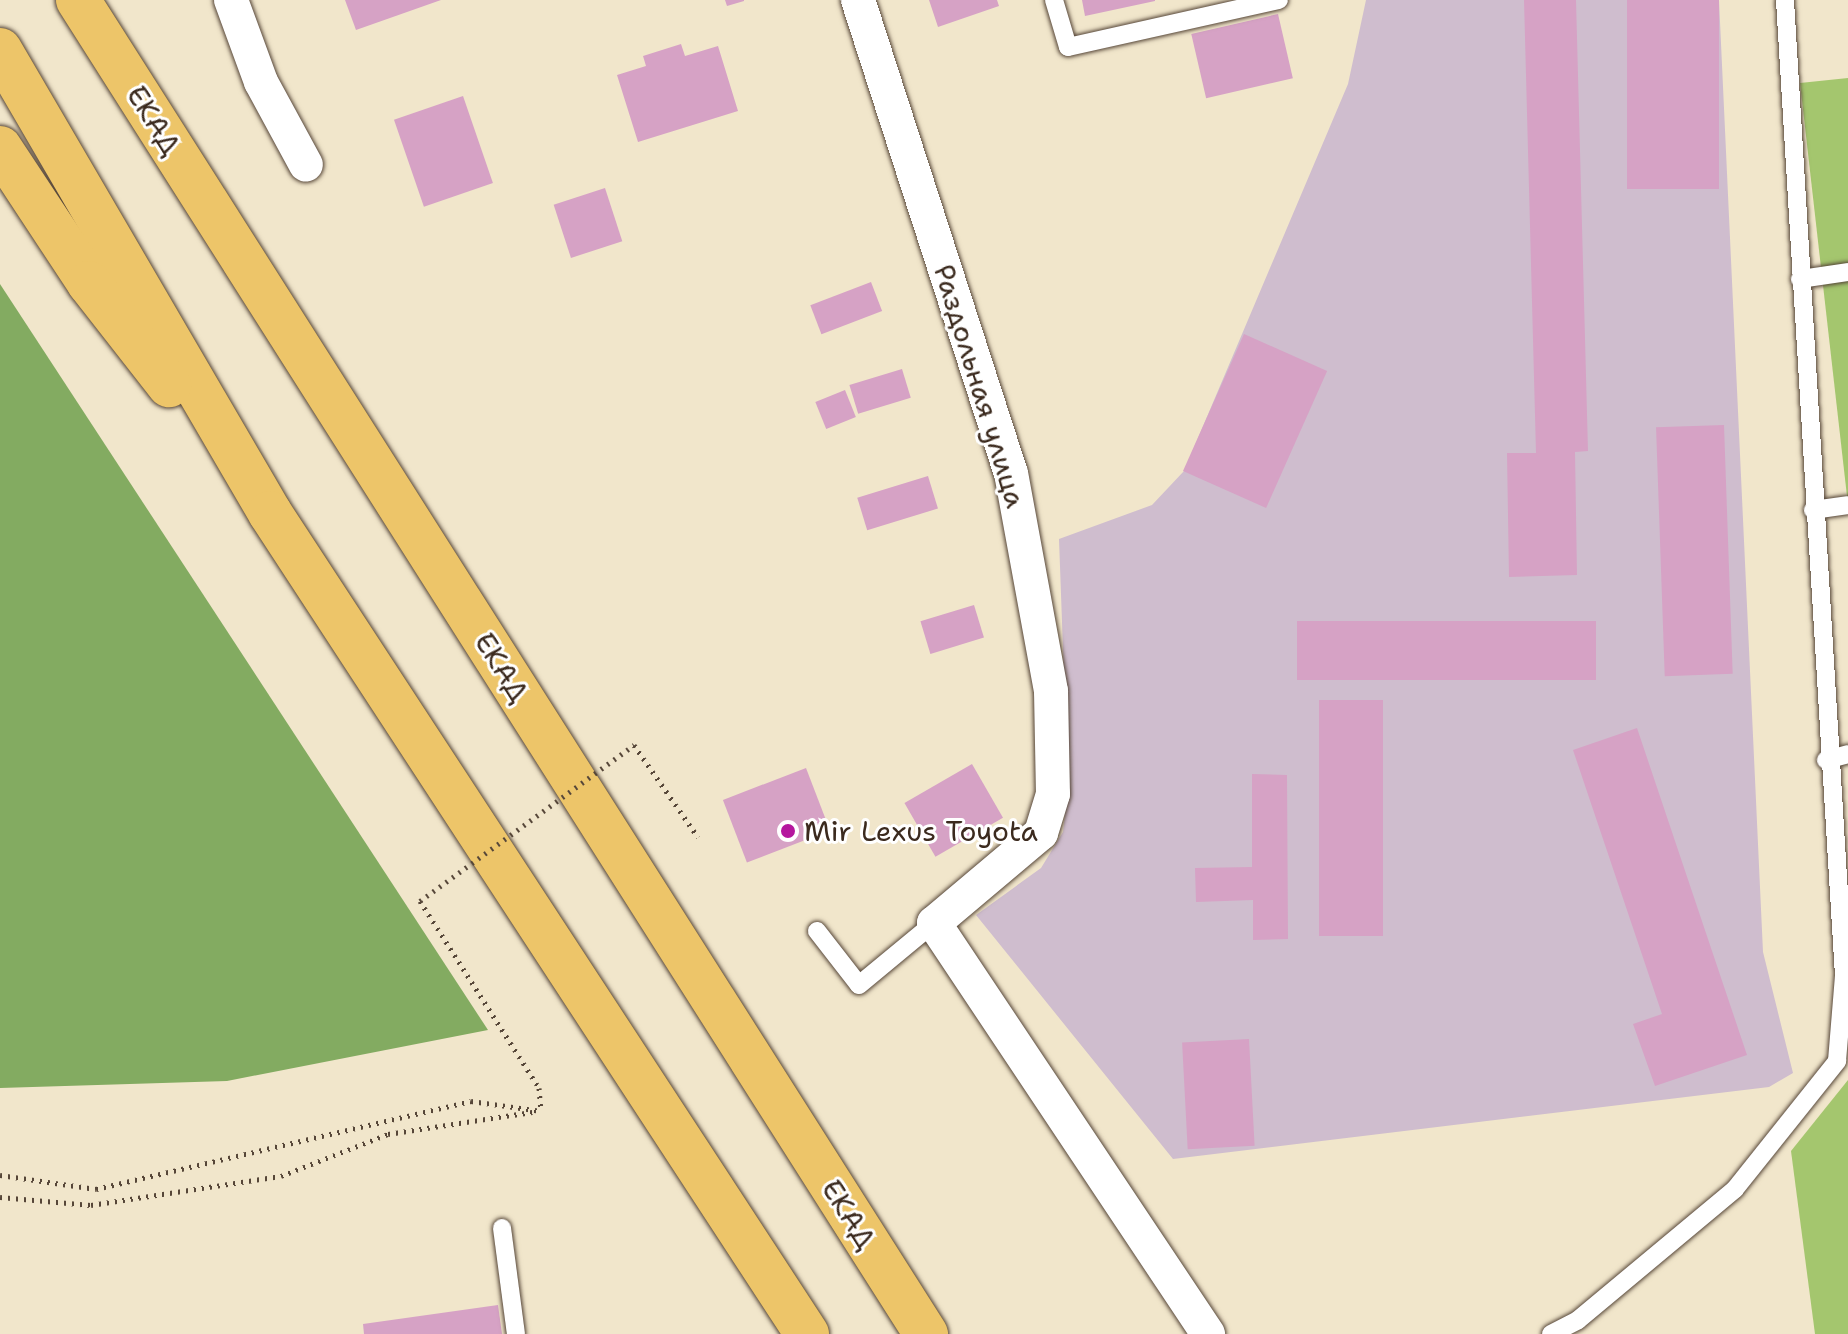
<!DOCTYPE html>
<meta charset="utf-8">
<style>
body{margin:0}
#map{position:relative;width:1848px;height:1334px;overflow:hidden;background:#f1e6cb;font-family:"Shantell Sans",sans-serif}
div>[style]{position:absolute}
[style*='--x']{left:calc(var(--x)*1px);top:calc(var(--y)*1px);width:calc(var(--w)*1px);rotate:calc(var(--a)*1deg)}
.industrial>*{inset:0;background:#cfbdce}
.green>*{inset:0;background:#a4c66e}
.forest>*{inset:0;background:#83ab61}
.building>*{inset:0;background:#d6a2c5;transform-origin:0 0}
.path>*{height:5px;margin-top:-2.5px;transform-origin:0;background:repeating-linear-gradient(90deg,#564638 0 2px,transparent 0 8px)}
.roads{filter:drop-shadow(0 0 2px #564638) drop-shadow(0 0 2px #564638)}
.lane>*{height:18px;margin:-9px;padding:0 9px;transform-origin:9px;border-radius:9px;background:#fff}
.street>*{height:34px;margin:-17px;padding:0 17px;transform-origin:17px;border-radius:17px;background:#fff}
.highway>*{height:44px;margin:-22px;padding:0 22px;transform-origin:22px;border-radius:22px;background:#edc569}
.path-bridge>*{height:5px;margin-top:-2.5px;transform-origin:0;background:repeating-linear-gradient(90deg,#564638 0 2px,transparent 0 8px)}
.dots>*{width:22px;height:22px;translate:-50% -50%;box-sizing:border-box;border:4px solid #fff;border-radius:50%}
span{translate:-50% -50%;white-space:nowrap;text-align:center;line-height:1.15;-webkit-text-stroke:6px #fff;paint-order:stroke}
.street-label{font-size:28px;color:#3b2a1e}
.poi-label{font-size:28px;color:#3b2a1e}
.left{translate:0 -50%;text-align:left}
</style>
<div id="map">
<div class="industrial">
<div style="clip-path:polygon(1366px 0,1719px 0,1763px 952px,1793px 1073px,1769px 1087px,1173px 1159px,976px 915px,1041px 868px,1063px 832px,1068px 788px,1059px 539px,1152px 505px,1184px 471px,1348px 84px)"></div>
</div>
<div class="green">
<div style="clip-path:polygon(1848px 78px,1848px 505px,1800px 83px)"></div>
<div style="clip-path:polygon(1848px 1080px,1848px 1334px,1815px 1334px,1791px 1151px)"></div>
</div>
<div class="forest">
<div style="clip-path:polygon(0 284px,488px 1030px,227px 1081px,0 1088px)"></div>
</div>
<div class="building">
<div style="clip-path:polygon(345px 0,441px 0,356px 30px)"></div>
<div style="clip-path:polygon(725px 0,744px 0,744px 1px,727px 6px)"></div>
<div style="clip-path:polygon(929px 0,997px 0,999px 6px,938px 27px)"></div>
<div style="clip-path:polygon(1082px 0,1155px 0,1155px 1px,1085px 16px)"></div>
<div style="clip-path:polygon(1524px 0,1576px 0,1588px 451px,1575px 452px,1577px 575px,1509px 577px,1507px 453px,1536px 453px)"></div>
<div style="left:1627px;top:0;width:92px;height:189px"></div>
<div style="left:1278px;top:14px;width:66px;height:89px;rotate:77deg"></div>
<div style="clip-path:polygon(681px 44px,685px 56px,718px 46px,738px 111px,638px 142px,617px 75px,646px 66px,643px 56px)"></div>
<div style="left:463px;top:96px;width:92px;height:73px;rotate:71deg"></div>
<div style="left:605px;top:188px;width:56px;height:54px;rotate:72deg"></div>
<div style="left:871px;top:282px;width:31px;height:65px;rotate:69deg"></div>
<div style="left:1244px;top:334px;width:91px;height:150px;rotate:24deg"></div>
<div style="left:902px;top:369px;width:30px;height:55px;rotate:73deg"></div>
<div style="left:845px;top:390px;width:29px;height:32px;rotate:68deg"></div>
<div style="left:1724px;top:425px;width:249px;height:68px;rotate:88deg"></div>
<div style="left:928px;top:476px;width:34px;height:74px;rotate:73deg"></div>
<div style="left:974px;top:605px;width:34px;height:56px;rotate:73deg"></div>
<div style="left:1596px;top:621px;width:59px;height:299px;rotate:90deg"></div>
<div style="left:1383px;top:700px;width:236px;height:64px;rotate:90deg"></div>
<div style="clip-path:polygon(1637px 728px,1747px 1055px,1655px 1086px,1633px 1024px,1662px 1014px,1573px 750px)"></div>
<div style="left:972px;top:764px;width:62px;height:78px;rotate:60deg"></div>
<div style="left:806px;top:768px;width:67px;height:89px;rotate:69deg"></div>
<div style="clip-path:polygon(1252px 774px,1287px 775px,1288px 939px,1253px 940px,1253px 900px,1196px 902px,1195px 868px,1252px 867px)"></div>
<div style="left:1249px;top:1039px;width:107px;height:67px;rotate:87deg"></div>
<div style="clip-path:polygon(498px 1305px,502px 1334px,364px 1334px,363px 1324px)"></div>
</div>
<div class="path">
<div style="--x:634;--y:745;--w:112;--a:55.2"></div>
<div style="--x:420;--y:901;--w:222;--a:57.5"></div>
<div style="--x:539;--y:1088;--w:23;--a:85"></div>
<div style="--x:0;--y:1175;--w:97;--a:8.3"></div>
<div style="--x:96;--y:1189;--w:385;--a:-13.2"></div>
<div style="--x:471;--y:1101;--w:71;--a:8.1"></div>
<div style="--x:0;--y:1197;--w:91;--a:5"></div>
<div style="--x:91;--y:1205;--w:192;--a:-8.7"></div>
<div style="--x:281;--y:1176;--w:115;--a:-21.4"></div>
<div style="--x:388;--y:1134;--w:146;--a:-8.7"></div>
</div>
<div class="roads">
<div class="lane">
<div style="--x:1054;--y:0;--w:49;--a:73.4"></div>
<div style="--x:1068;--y:47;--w:216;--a:-12.6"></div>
<div style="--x:1800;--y:279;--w:49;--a:-8.3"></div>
<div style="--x:1813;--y:510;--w:35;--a:-8"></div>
<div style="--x:1826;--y:760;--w:23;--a:-15"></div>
<div style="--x:817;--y:931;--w:68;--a:52.1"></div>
<div style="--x:859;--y:985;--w:97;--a:-39.6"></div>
<div style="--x:502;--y:1228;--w:107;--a:82.5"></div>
<div style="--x:1551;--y:1334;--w:30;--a:-27"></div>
<div style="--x:1578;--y:1320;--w:204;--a:-39.8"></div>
<div style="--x:1735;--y:1189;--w:164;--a:-51.4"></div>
<div style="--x:1837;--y:1061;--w:85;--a:-85.3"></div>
<div style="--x:1844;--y:976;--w:978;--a:-93.46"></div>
</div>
<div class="street">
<div style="--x:231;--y:0;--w:87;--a:69.9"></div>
<div style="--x:261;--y:82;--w:94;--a:61.5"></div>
<div style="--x:858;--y:0;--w:497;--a:72.1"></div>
<div style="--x:1011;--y:473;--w:222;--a:79.6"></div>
<div style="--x:1051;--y:691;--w:103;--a:88.9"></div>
<div style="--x:1053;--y:794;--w:41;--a:107.1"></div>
<div style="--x:1041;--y:833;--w:140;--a:139.9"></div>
<div style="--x:934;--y:923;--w:494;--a:56.3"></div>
</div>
<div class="highway">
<div style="--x:78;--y:0;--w:1581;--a:57.56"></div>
<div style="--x:0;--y:50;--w:536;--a:59.75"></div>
<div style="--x:270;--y:513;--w:981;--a:56.81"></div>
<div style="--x:0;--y:148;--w:162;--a:56.6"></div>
<div style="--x:89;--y:283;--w:130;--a:51.9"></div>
</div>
</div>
<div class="path-bridge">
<div style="--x:420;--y:901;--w:265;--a:-36.1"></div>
</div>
<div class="dots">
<div style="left:788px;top:831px;background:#b5179e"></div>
</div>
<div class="street-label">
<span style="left:154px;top:120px;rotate:58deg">ЕКАД</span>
<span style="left:980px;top:386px;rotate:73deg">Раздольная улица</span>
<span style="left:502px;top:667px;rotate:58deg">ЕКАД</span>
<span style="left:849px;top:1214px;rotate:58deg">ЕКАД</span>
</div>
<div class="poi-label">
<span class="left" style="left:804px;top:831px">Mir Lexus Toyota</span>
</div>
</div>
